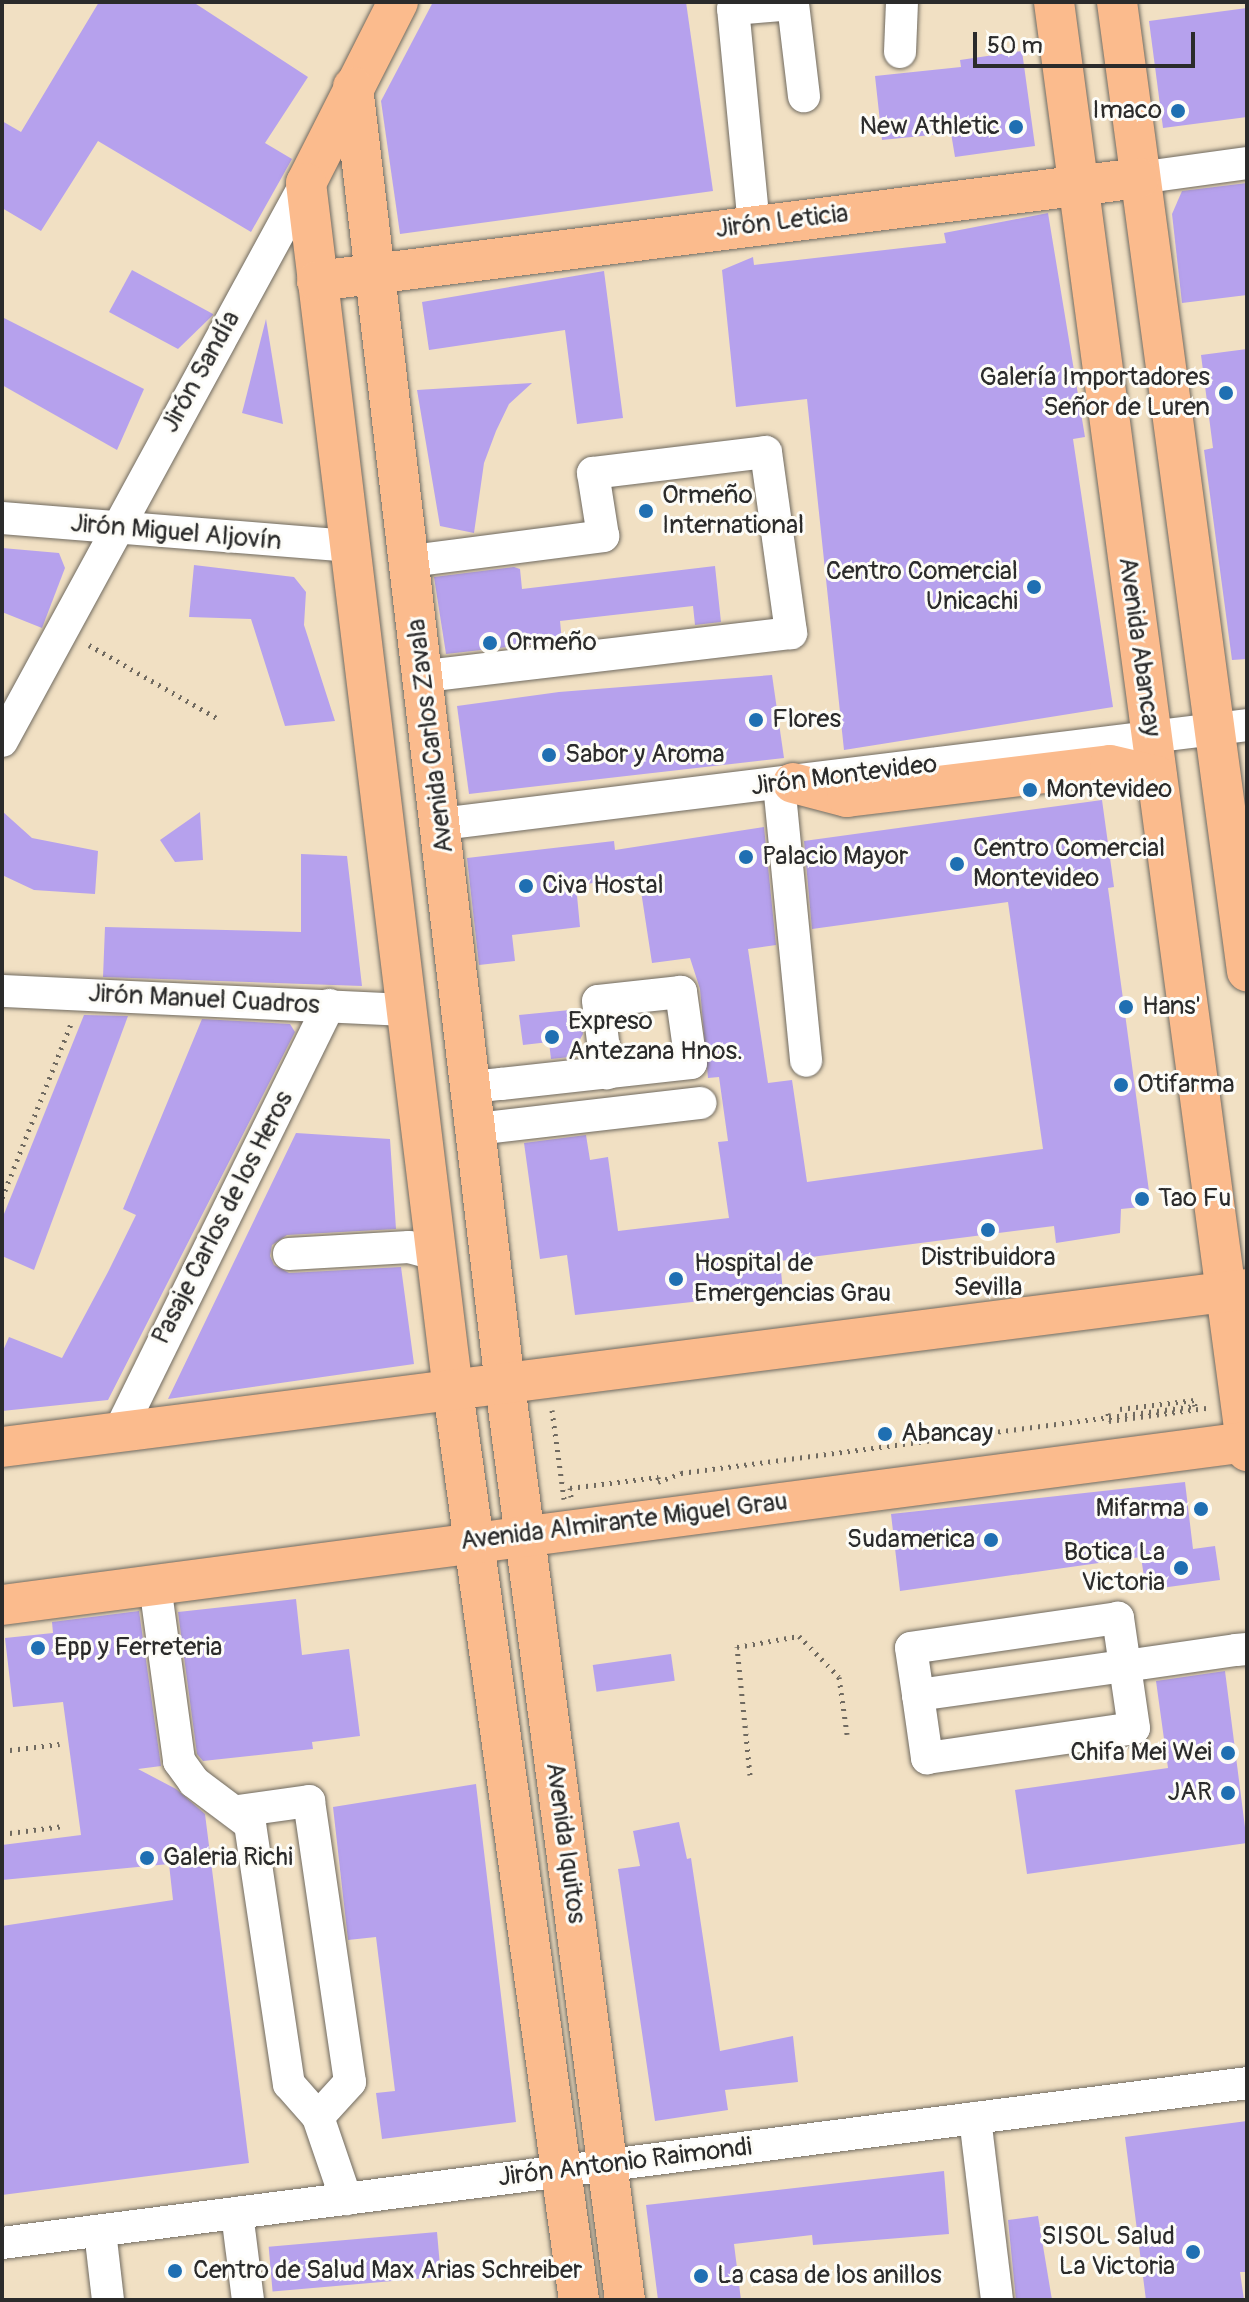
<!DOCTYPE html>
<meta charset="utf-8">
<style>
body{margin:0}
#map{position:relative;width:1249px;height:2302px;overflow:hidden;background:#f1e0c3;font-family:Pangolin,sans-serif}
div>[style]{position:absolute}
[style*='--x']{left:calc(var(--x)*1px);top:calc(var(--y)*1px);width:calc(var(--w)*1px);rotate:calc(var(--a)*1deg)}
.building>*{inset:0;background:#b6a1ed;transform-origin:0 0}
.path>*{height:5px;margin-top:-2.5px;transform-origin:0;background:repeating-linear-gradient(90deg,#706a60 0 2px,transparent 0 8px)}
.roads{filter:drop-shadow(0 0 2px #706a60) drop-shadow(0 0 2px #706a60)}
.minor>*{height:32px;margin:-16px;padding:0 16px;transform-origin:16px;border-radius:16px;background:#fff}
.major>*{height:40px;margin:-20px;padding:0 20px;transform-origin:20px;border-radius:20px;background:#fbbb8d}
.dots>*{width:22px;height:22px;translate:-50% -50%;box-sizing:border-box;border:4px solid #fdfcf7;border-radius:50%}
span{translate:-50% -50%;white-space:nowrap;text-align:center;line-height:1.15;-webkit-text-stroke:6px #fdfcf7;paint-order:stroke}
.poi-label{font-size:26px;color:#2b2b2b}
.right{translate:-100% -50%;text-align:right}
.left{translate:0 -50%;text-align:left}
.street-label{font-size:26px;color:#2b2b2b}
.frame{position:absolute;inset:0;border:4px solid #2b2b2b;pointer-events:none}
.scale{position:absolute;left:973px;top:32px;width:222px;height:36px;box-sizing:border-box;border:4px solid #2b2b2b;border-top:0;padding-left:10px;font-size:24px;line-height:28px;white-space:nowrap;color:#2b2b2b;-webkit-text-stroke:6px #fdfcf7;paint-order:stroke}
</style>
<div id="map">
<div class="building">
<div style="clip-path:polygon(99px 2px,193px 2px,308px 77px,265px 143px,292px 159px,251px 232px,98px 141px,41px 231px,2px 208px,2px 121px,21px 132px)"></div>
<div style="clip-path:polygon(433px 2px,686px 2px,713px 191px,400px 234px,381px 101px)"></div>
<div style="clip-path:polygon(1247px 8px,1247px 117px,1163px 128px,1149px 21px)"></div>
<div style="clip-path:polygon(1022px 51px,1035px 146px,955px 157px,951px 133px,882px 140px,875px 76px,961px 67px,960px 60px)"></div>
<div style="clip-path:polygon(1247px 183px,1247px 295px,1182px 303px,1172px 214px,1182px 191px)"></div>
<div style="clip-path:polygon(1048px 213px,1085px 437px,1073px 439px,1113px 707px,844px 750px,807px 399px,736px 407px,722px 270px,753px 257px,754px 265px,946px 243px,944px 233px)"></div>
<div style="clip-path:polygon(132px 270px,213px 314px,213px 315px,178px 349px,109px 312px)"></div>
<div style="clip-path:polygon(604px 271px,623px 418px,577px 424px,565px 330px,429px 350px,422px 302px)"></div>
<div style="clip-path:polygon(2px 317px,144px 389px,117px 450px,2px 385px)"></div>
<div style="clip-path:polygon(266px 319px,283px 424px,242px 413px)"></div>
<div style="clip-path:polygon(1247px 349px,1247px 659px,1232px 660px,1204px 450px,1213px 448px,1201px 355px)"></div>
<div style="clip-path:polygon(532px 383px,509px 404px,496px 431px,484px 463px,474px 533px,440px 526px,417px 390px)"></div>
<div style="clip-path:polygon(2px 548px,59px 553px,65px 568px,42px 628px,2px 612px)"></div>
<div style="clip-path:polygon(194px 565px,294px 577px,306px 592px,304px 625px,335px 721px,285px 726px,251px 619px,189px 617px)"></div>
<div style="clip-path:polygon(715px 566px,721px 622px,695px 625px,693px 606px,560px 621px,562px 641px,446px 654px,434px 577px,514px 567px,520px 569px,522px 589px)"></div>
<div style="clip-path:polygon(772px 675px,784px 758px,469px 794px,457px 706px,559px 692px)"></div>
<div style="clip-path:polygon(1102px 800px,1114px 887px,1108px 888px,1151px 1206px,1121px 1209px,1120px 1233px,1056px 1243px,1054px 1226px,780px 1261px,783px 1292px,575px 1315px,567px 1255px,540px 1259px,524px 1143px,586px 1135px,590px 1160px,608px 1157px,618px 1231px,729px 1218px,718px 1142px,728px 1141px,719px 1077px,708px 1078px,700px 989px,690px 958px,652px 963px,639px 878px,576px 885px,580px 927px,512px 935px,515px 961px,479px 965px,467px 858px,614px 841px,615px 850px,764px 827px,776px 945px,748px 949px,768px 1083px,792px 1080px,807px 1182px,1043px 1149px,1008px 902px,812px 929px,804px 841px)"></div>
<div style="clip-path:polygon(2px 811px,32px 838px,98px 851px,95px 894px,34px 890px,2px 875px)"></div>
<div style="clip-path:polygon(200px 812px,203px 860px,175px 862px,160px 840px)"></div>
<div style="clip-path:polygon(301px 854px,347px 856px,362px 986px,103px 977px,105px 927px,301px 932px)"></div>
<div style="clip-path:polygon(580px 1009px,583px 1034px,570px 1057px,551px 1059px,549px 1042px,523px 1045px,519px 1015px)"></div>
<div style="clip-path:polygon(84px 1015px,128px 1016px,34px 1270px,2px 1256px,2px 1219px)"></div>
<div style="clip-path:polygon(202px 1019px,290px 1024px,295px 1032px,108px 1400px,2px 1411px,2px 1353px,9px 1337px,62px 1358px,108px 1272px,136px 1215px,123px 1209px)"></div>
<div style="clip-path:polygon(296px 1133px,390px 1139px,396px 1229px,287px 1235px,272px 1245px,270px 1256px,274px 1265px,289px 1273px,401px 1267px,414px 1364px,168px 1399px)"></div>
<div style="clip-path:polygon(1185px 1482px,1193px 1549px,1215px 1546px,1220px 1580px,1146px 1590px,1141px 1557px,900px 1591px,891px 1514px)"></div>
<div style="clip-path:polygon(296px 1599px,302px 1655px,349px 1649px,360px 1736px,312px 1742px,313px 1749px,203px 1761px,197px 1754px,178px 1612px)"></div>
<div style="clip-path:polygon(139px 1611px,161px 1766px,138px 1769px,176px 1789px,205px 1814px,249px 2163px,2px 2195px,2px 1926px,173px 1900px,169px 1864px,2px 1880px,2px 1845px,81px 1835px,63px 1702px,13px 1707px,5px 1638px,53px 1633px,52px 1622px)"></div>
<div style="left:671px;top:1654px;width:27px;height:79px;rotate:82deg"></div>
<div style="clip-path:polygon(1225px 1671px,1247px 1843px,1027px 1874px,1015px 1790px,1168px 1768px,1156px 1681px)"></div>
<div style="clip-path:polygon(476px 1784px,516px 2122px,382px 2139px,376px 2093px,395px 2091px,376px 1937px,348px 1940px,333px 1807px)"></div>
<div style="clip-path:polygon(679px 1822px,687px 1859px,691px 1858px,720px 2051px,793px 2036px,798px 2082px,725px 2090px,728px 2110px,655px 2121px,618px 1869px,640px 1866px,633px 1831px)"></div>
<div style="clip-path:polygon(1247px 2121px,1247px 2272px,1240px 2272px,1244px 2300px,1146px 2300px,1125px 2137px)"></div>
<div style="clip-path:polygon(944px 2171px,949px 2234px,813px 2245px,812px 2235px,734px 2244px,741px 2300px,658px 2300px,646px 2205px)"></div>
<div style="clip-path:polygon(1038px 2216px,1052px 2300px,1016px 2300px,1008px 2220px)"></div>
<div style="left:437px;top:2232px;width:45px;height:169px;rotate:85deg"></div>
</div>
<div class="path">
<div style="--x:89;--y:645;--w:147;--a:29.7"></div>
<div style="--x:2;--y:1198;--w:187;--a:-68.4"></div>
<div style="--x:1120;--y:1409;--w:75;--a:-6.9"></div>
<div style="--x:552;--y:1410;--w:90;--a:82.3"></div>
<div style="--x:1108;--y:1413;--w:8;--a:83"></div>
<div style="--x:1109;--y:1421;--w:98;--a:-7.6"></div>
<div style="--x:658;--y:1482;--w:25;--a:-21"></div>
<div style="--x:681;--y:1473;--w:518;--a:-7.43"></div>
<div style="--x:1195;--y:1406;--w:6;--a:-99"></div>
<div style="--x:571;--y:1497;--w:9;--a:-96"></div>
<div style="--x:570;--y:1488;--w:89;--a:-7.1"></div>
<div style="--x:658;--y:1477;--w:7;--a:82"></div>
<div style="--x:2;--y:1751;--w:58;--a:-6.9"></div>
<div style="--x:750;--y:1775;--w:129;--a:-95.8"></div>
<div style="--x:737;--y:1647;--w:63;--a:-10.1"></div>
<div style="--x:799;--y:1636;--w:57;--a:45.7"></div>
<div style="--x:839;--y:1677;--w:58;--a:82"></div>
<div style="--x:2;--y:1834;--w:62;--a:-7.5"></div>
</div>
<div class="roads">
<div class="minor">
<div style="--x:900;--y:52;--w:50;--a:-87.7"></div>
<div style="--x:1139;--y:178;--w:109;--a:-7.9"></div>
<div style="--x:754;--y:226;--w:218;--a:-95.5"></div>
<div style="--x:733;--y:9;--w:60;--a:-4.8"></div>
<div style="--x:793;--y:4;--w:93;--a:83.2"></div>
<div style="--x:2;--y:518;--w:348;--a:4.6"></div>
<div style="--x:411;--y:561;--w:194;--a:-7.4"></div>
<div style="--x:603;--y:536;--w:64;--a:-99"></div>
<div style="--x:593;--y:473;--w:174;--a:-6.9"></div>
<div style="--x:766;--y:452;--w:183;--a:82.1"></div>
<div style="--x:791;--y:633;--w:370;--a:173.3"></div>
<div style="--x:2;--y:741;--w:635;--a:-61.42"></div>
<div style="--x:779;--y:784;--w:278;--a:84.4"></div>
<div style="--x:441;--y:824;--w:812;--a:-7"></div>
<div style="--x:2;--y:991;--w:404;--a:2.7"></div>
<div style="--x:471;--y:1087;--w:30;--a:-6"></div>
<div style="--x:501;--y:1084;--w:191;--a:-6.3"></div>
<div style="--x:691;--y:1063;--w:72;--a:-98"></div>
<div style="--x:681;--y:992;--w:83;--a:173.8"></div>
<div style="--x:598;--y:1001;--w:73;--a:82.9"></div>
<div style="--x:476;--y:1129;--w:226;--a:-6.6"></div>
<div style="--x:289;--y:1254;--w:120;--a:-3.3"></div>
<div style="--x:409;--y:1247;--w:28;--a:15"></div>
<div style="--x:119;--y:1432;--w:476;--a:-63.8"></div>
<div style="--x:155;--y:1585;--w:178;--a:82.2"></div>
<div style="--x:179;--y:1761;--w:26;--a:54"></div>
<div style="--x:194;--y:1782;--w:70;--a:36.9"></div>
<div style="--x:250;--y:1824;--w:263;--a:81.5"></div>
<div style="--x:289;--y:2084;--w:44;--a:48.7"></div>
<div style="--x:318;--y:2117;--w:87;--a:71.1"></div>
<div style="--x:918;--y:1695;--w:64;--a:81.9"></div>
<div style="--x:927;--y:1758;--w:209;--a:-8.2"></div>
<div style="--x:1134;--y:1728;--w:63;--a:-98.3"></div>
<div style="--x:1125;--y:1666;--w:49;--a:-98.3"></div>
<div style="--x:1118;--y:1618;--w:209;--a:171.8"></div>
<div style="--x:911;--y:1648;--w:48;--a:81.5"></div>
<div style="--x:918;--y:1695;--w:209;--a:-8"></div>
<div style="--x:1125;--y:1666;--w:112;--a:-8.2"></div>
<div style="--x:1236;--y:1650;--w:11;--a:-5"></div>
<div style="--x:238;--y:1811;--w:72;--a:-8"></div>
<div style="--x:309;--y:1801;--w:284;--a:81.7"></div>
<div style="--x:350;--y:2082;--w:47;--a:132.4"></div>
<div style="--x:975;--y:2118;--w:183;--a:83.1"></div>
<div style="--x:237;--y:2213;--w:88;--a:82.8"></div>
<div style="--x:100;--y:2231;--w:69;--a:83.4"></div>
<div style="--x:2;--y:2243;--w:1255;--a:-7.32"></div>
</div>
<div class="major">
<div style="--x:398;--y:2;--w:203;--a:116.9"></div>
<div style="--x:306;--y:183;--w:1217;--a:83.06"></div>
<div style="--x:453;--y:1391;--w:918;--a:82.11"></div>
<div style="--x:1054;--y:2;--w:1462;--a:82.41"></div>
<div style="--x:1117;--y:2;--w:978;--a:82.36"></div>
<div style="--x:353;--y:87;--w:1307;--a:83.32"></div>
<div style="--x:505;--y:1385;--w:923;--a:82.53"></div>
<div style="--x:317;--y:281;--w:828;--a:-7.14"></div>
<div style="--x:793;--y:783;--w:56;--a:14.5"></div>
<div style="--x:847;--y:797;--w:265;--a:-6.9"></div>
<div style="--x:1110;--y:765;--w:48;--a:13.2"></div>
<div style="--x:2;--y:1447;--w:1255;--a:-7.23"></div>
<div style="--x:2;--y:1605;--w:1256;--a:-7.46"></div>
</div>
</div>
<div class="dots">
<div style="left:1178px;top:111px;background:#1f6fb2"></div>
<div style="left:1016px;top:127px;background:#1f6fb2"></div>
<div style="left:1226px;top:393px;background:#1f6fb2"></div>
<div style="left:646px;top:511px;background:#1f6fb2"></div>
<div style="left:1034px;top:587px;background:#1f6fb2"></div>
<div style="left:490px;top:643px;background:#1f6fb2"></div>
<div style="left:756px;top:720px;background:#1f6fb2"></div>
<div style="left:549px;top:755px;background:#1f6fb2"></div>
<div style="left:1030px;top:790px;background:#1f6fb2"></div>
<div style="left:746px;top:857px;background:#1f6fb2"></div>
<div style="left:957px;top:864px;background:#1f6fb2"></div>
<div style="left:526px;top:886px;background:#1f6fb2"></div>
<div style="left:1126px;top:1007px;background:#1f6fb2"></div>
<div style="left:552px;top:1037px;background:#1f6fb2"></div>
<div style="left:1121px;top:1085px;background:#1f6fb2"></div>
<div style="left:1142px;top:1199px;background:#1f6fb2"></div>
<div style="left:988px;top:1230px;background:#1f6fb2"></div>
<div style="left:676px;top:1279px;background:#1f6fb2"></div>
<div style="left:885px;top:1434px;background:#1f6fb2"></div>
<div style="left:1201px;top:1509px;background:#1f6fb2"></div>
<div style="left:991px;top:1540px;background:#1f6fb2"></div>
<div style="left:1181px;top:1568px;background:#1f6fb2"></div>
<div style="left:38px;top:1648px;background:#1f6fb2"></div>
<div style="left:1228px;top:1753px;background:#1f6fb2"></div>
<div style="left:1228px;top:1793px;background:#1f6fb2"></div>
<div style="left:147px;top:1858px;background:#1f6fb2"></div>
<div style="left:1193px;top:2252px;background:#1f6fb2"></div>
<div style="left:175px;top:2271px;background:#1f6fb2"></div>
<div style="left:701px;top:2276px;background:#1f6fb2"></div>
</div>
<div class="poi-label">
<span class="right" style="left:1162px;top:111px">Imaco</span>
<span class="right" style="left:1000px;top:127px">New Athletic</span>
<span class="right" style="left:1210px;top:393px">Galería Importadores<br>Señor de Luren</span>
<span class="left" style="left:662px;top:511px">Ormeño<br>International</span>
<span class="right" style="left:1018px;top:587px">Centro Comercial<br>Unicachi</span>
<span class="left" style="left:506px;top:643px">Ormeño</span>
<span class="left" style="left:772px;top:720px">Flores</span>
<span class="left" style="left:565px;top:755px">Sabor y Aroma</span>
<span class="left" style="left:1046px;top:790px">Montevideo</span>
<span class="left" style="left:973px;top:864px">Centro Comercial<br>Montevideo</span>
<span class="left" style="left:762px;top:857px">Palacio Mayor</span>
<span class="left" style="left:542px;top:886px">Civa Hostal</span>
<span class="left" style="left:1142px;top:1007px">Hans'</span>
<span class="left" style="left:568px;top:1037px">Expreso<br>Antezana Hnos.</span>
<span class="left" style="left:1137px;top:1085px">Otifarma</span>
<span class="left" style="left:1158px;top:1199px">Tao Fu</span>
<span style="left:988px;top:1273px">Distribuidora<br>Sevilla</span>
<span class="left" style="left:694px;top:1279px">Hospital de<br>Emergencias Grau</span>
<span class="left" style="left:901px;top:1434px">Abancay</span>
<span class="right" style="left:1185px;top:1509px">Mifarma</span>
<span class="right" style="left:975px;top:1540px">Sudamerica</span>
<span class="right" style="left:1165px;top:1568px">Botica La<br>Victoria</span>
<span class="left" style="left:54px;top:1648px">Epp y Ferreteria</span>
<span class="right" style="left:1212px;top:1753px">Chifa Mei Wei</span>
<span class="right" style="left:1212px;top:1793px">JAR</span>
<span class="left" style="left:163px;top:1858px">Galeria Richi</span>
<span class="right" style="left:1175px;top:2252px">SISOL Salud<br>La Victoria</span>
<span class="left" style="left:193px;top:2271px">Centro de Salud Max Arias Schreiber</span>
<span class="left" style="left:717px;top:2276px">La casa de los anillos</span>
</div>
<div class="street-label">
<span style="left:782px;top:222px;rotate:-7deg">Jirón Leticia</span>
<span style="left:201px;top:372px;rotate:-61deg">Jirón Sandía</span>
<span style="left:176px;top:533px;rotate:5deg">Jirón Miguel Aljovín</span>
<span style="left:1139px;top:647px;rotate:82deg">Avenida Abancay</span>
<span style="left:431px;top:736px;rotate:-97deg">Avenida Carlos Zavala</span>
<span style="left:844px;top:776px;rotate:-7deg">Jirón Montevideo</span>
<span style="left:204px;top:1000px;rotate:3deg">Jirón Manuel Cuadros</span>
<span style="left:223px;top:1218px;rotate:-63deg">Pasaje Carlos de los Heros</span>
<span style="left:624px;top:1522px;rotate:-7deg">Avenida Almirante Miguel Grau</span>
<span style="left:565px;top:1843px;rotate:82deg">Avenida Iquitos</span>
<span style="left:625px;top:2163px;rotate:-7deg">Jirón Antonio Raimondi</span>
</div>
<div class="frame"></div>
<div class="scale">50 m</div>
</div>
